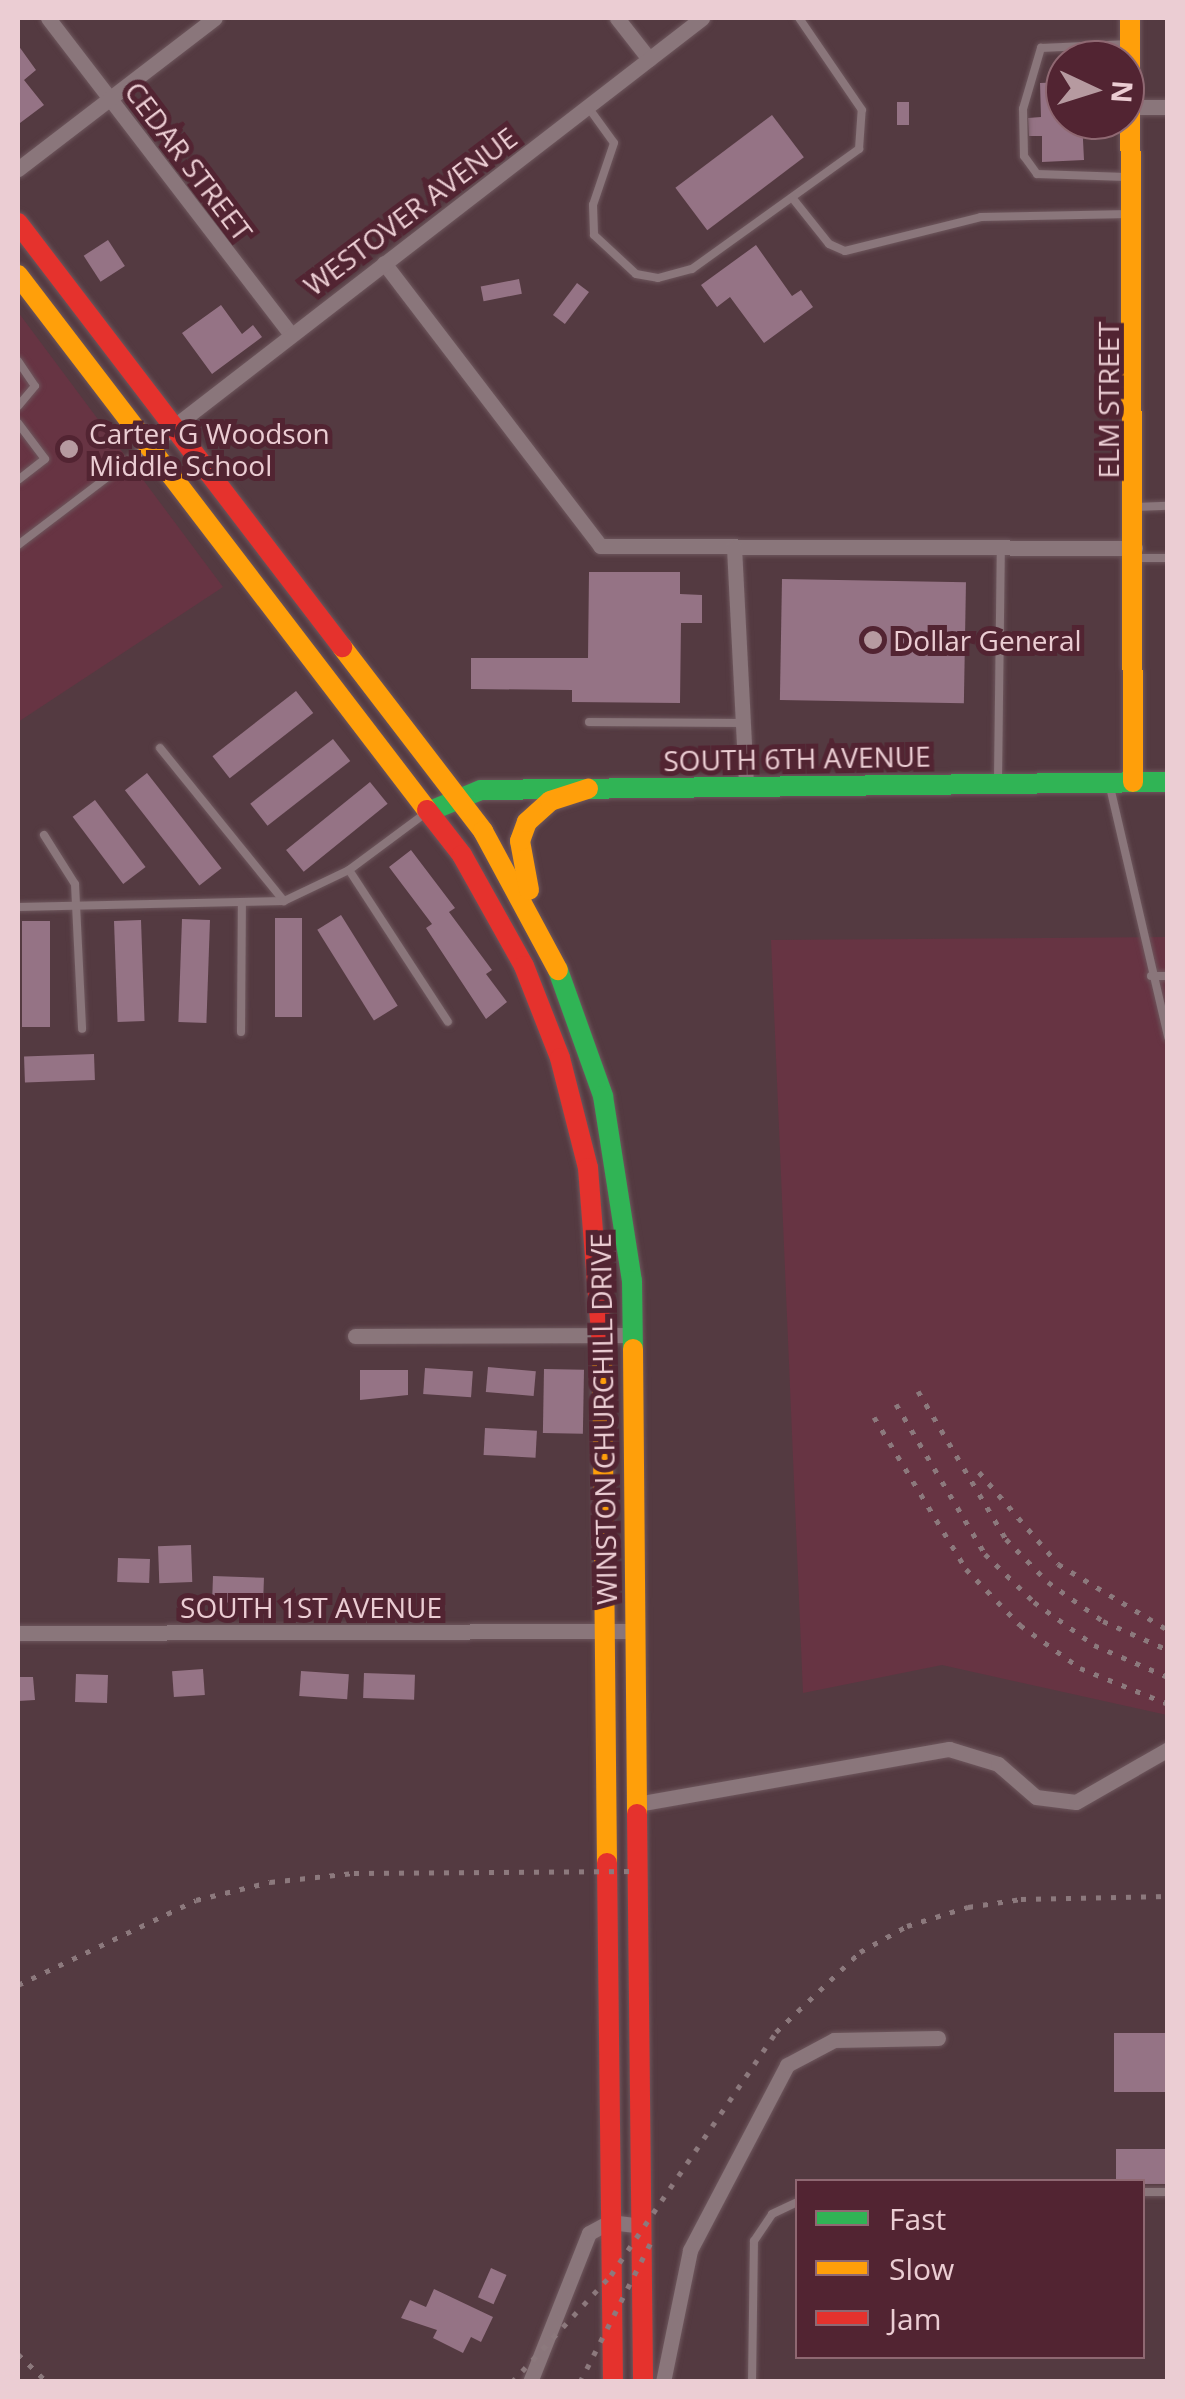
<!DOCTYPE html>
<style>
body{margin:0}
#map{position:relative;width:1185px;height:2399px;overflow:hidden;background:#543a41;font-family:"Open Sans",sans-serif}
div>[style]{position:absolute}
[style*='--x']{left:calc(var(--x)*1px);top:calc(var(--y)*1px);width:calc(var(--w)*1px);rotate:calc(var(--a)*1deg)}
.built>*{inset:0;background:#673443}
.building>*{inset:0;background:#957385;transform-origin:0 0}
.roads{filter:drop-shadow(0 0 2px #6e575d) drop-shadow(0 0 2px #6e575d)}
.lane>*{height:8px;margin:-4px;padding:0 4px;transform-origin:4px;border-radius:4px;background:#8a767b}
.street>*{height:15px;margin:-7.5px;padding:0 7.5px;transform-origin:7.5px;border-radius:7.5px;background:#8a767b}
.fast>*{height:20px;margin:-10px;padding:0 10px;transform-origin:10px;border-radius:10px;background:#30b455}
.slow>*{height:20px;margin:-10px;padding:0 10px;transform-origin:10px;border-radius:10px;background:#ff9f0a}
.jam>*{height:20px;margin:-10px;padding:0 10px;transform-origin:10px;border-radius:10px;background:#e5322d}
.rail>*{height:5px;margin-top:-2.5px;transform-origin:0;background:repeating-linear-gradient(90deg,#8c797d 0 5px,transparent 0 15px)}
.dots>*{width:28px;height:28px;translate:-50% -50%;box-sizing:border-box;border:5px solid #522432;border-radius:50%}
span{translate:-50% -50%;white-space:nowrap;text-align:center;line-height:1.15;-webkit-text-stroke:10px #522432;paint-order:stroke}
.street-label{font-size:28px;color:#ebcdd3}
.poi-label{font-size:28px;color:#ebcdd3}
.left{translate:0 -50%;text-align:left}
.frame{position:absolute;inset:0;border:20px solid #ebcdd3;pointer-events:none}
.legend{position:absolute;left:795px;top:2179px;width:350px;height:180px;box-sizing:border-box;background:#522432;border:2px solid #8f6872;margin:0;padding:12px 18px;list-style:none;font-size:30px;color:#ebcdd3}
.legend li{display:flex;align-items:center;gap:20px;height:50px}
.legend b{width:50px;border:2px solid #8f6872}
.north{position:absolute;left:1045px;top:40px;width:100px;height:100px;box-sizing:border-box;background:#522432;border:2px solid #8f6872;border-radius:50%;rotate:94deg;font-size:28px;font-weight:700;line-height:40px;text-align:center;color:#ebcdd3}
.north::after{content:'';display:block;margin:auto;width:35px;height:45px;background:#b69aa0;clip-path:polygon(50% 0,100% 100%,50% 72%,0 100%)}
</style>
<div id="map">
<div class="built">
<div style="clip-path:polygon(18px 312px,223px 587px,18px 722px)"></div>
<div style="clip-path:polygon(1167px 937px,1167px 1715px,942px 1665px,803px 1693px,771px 940px)"></div>
</div>
<div class="building">
<div style="clip-path:polygon(18px 45px,36px 70px,24px 80px,44px 105px,20px 123px)"></div>
<div style="clip-path:polygon(1065px 82px,1065px 120px,1082px 120px,1084px 160px,1042px 162px,1042px 136px,1029px 136px,1028px 118px,1041px 117px,1040px 83px)"></div>
<div style="left:897px;top:102px;width:12px;height:23px"></div>
<div style="left:772px;top:115px;width:53px;height:121px;rotate:53deg"></div>
<div style="left:108px;top:240px;width:31px;height:29px;rotate:57deg"></div>
<div style="clip-path:polygon(756px 245px,792px 296px,801px 290px,813px 307px,764px 343px,730px 297px,717px 307px,701px 285px)"></div>
<div style="left:519px;top:279px;width:15px;height:39px;rotate:79deg"></div>
<div style="left:577px;top:283px;width:15px;height:40px;rotate:37deg"></div>
<div style="clip-path:polygon(221px 305px,242px 334px,253px 325px,262px 337px,212px 374px,182px 333px)"></div>
<div style="clip-path:polygon(589px 572px,680px 572px,680px 594px,702px 595px,702px 623px,681px 623px,680px 703px,572px 702px,572px 690px,471px 689px,471px 658px,588px 658px)"></div>
<div style="left:782px;top:579px;width:184px;height:121px;rotate:1deg"></div>
<div style="left:296px;top:691px;width:28px;height:106px;rotate:52deg"></div>
<div style="left:333px;top:739px;width:28px;height:105px;rotate:52deg"></div>
<div style="left:147px;top:773px;width:121px;height:28px;rotate:52deg"></div>
<div style="left:370px;top:782px;width:28px;height:108px;rotate:51deg"></div>
<div style="left:95px;top:800px;width:84px;height:28px;rotate:53deg"></div>
<div style="clip-path:polygon(411px 850px,455px 908px,449px 912px,492px 970px,486px 974px,507px 1002px,486px 1019px,426px 928px,432px 924px,389px 867px)"></div>
<div style="left:341px;top:915px;width:107px;height:28px;rotate:58deg"></div>
<div style="left:302px;top:918px;width:99px;height:27px;rotate:90deg"></div>
<div style="left:182px;top:919px;width:28px;height:103px;rotate:2deg"></div>
<div style="left:141px;top:920px;width:101px;height:27px;rotate:88deg"></div>
<div style="left:22px;top:921px;width:28px;height:106px"></div>
<div style="left:94px;top:1054px;width:26px;height:70px;rotate:88deg"></div>
<div style="left:488px;top:1367px;width:48px;height:25px;rotate:5deg"></div>
<div style="left:425px;top:1368px;width:48px;height:26px;rotate:4deg"></div>
<div style="left:544px;top:1369px;width:40px;height:64px;rotate:1deg"></div>
<div style="clip-path:polygon(360px 1370px,408px 1370px,408px 1395px,360px 1400px)"></div>
<div style="left:485px;top:1428px;width:52px;height:27px;rotate:3deg"></div>
<div style="left:191px;top:1545px;width:37px;height:33px;rotate:88deg"></div>
<div style="left:118px;top:1558px;width:32px;height:24px;rotate:2deg"></div>
<div style="left:213px;top:1576px;width:51px;height:26px;rotate:2deg"></div>
<div style="left:203px;top:1669px;width:26px;height:31px;rotate:86deg"></div>
<div style="left:301px;top:1671px;width:48px;height:25px;rotate:4deg"></div>
<div style="left:364px;top:1673px;width:51px;height:25px;rotate:2deg"></div>
<div style="left:76px;top:1674px;width:32px;height:28px;rotate:2deg"></div>
<div style="clip-path:polygon(18px 1677px,33px 1677px,35px 1700px,18px 1701px)"></div>
<div style="left:1168px;top:2033px;width:59px;height:54px;rotate:90deg"></div>
<div style="left:1168px;top:2149px;width:35px;height:52px;rotate:90deg"></div>
<div style="left:491px;top:2268px;width:17px;height:32px;rotate:24deg"></div>
<div style="clip-path:polygon(434px 2289px,493px 2317px,481px 2342px,471px 2337px,463px 2353px,433px 2338px,437px 2330px,401px 2318px,410px 2300px,426px 2307px)"></div>
</div>
<div class="roads">
<div class="lane">
<div style="--x:588;--y:107;--w:44;--a:54.2"></div>
<div style="--x:614;--y:143;--w:65;--a:108.7"></div>
<div style="--x:593;--y:205;--w:30;--a:88"></div>
<div style="--x:594;--y:235;--w:57;--a:42.9"></div>
<div style="--x:636;--y:274;--w:22;--a:10"></div>
<div style="--x:658;--y:278;--w:35;--a:-15"></div>
<div style="--x:692;--y:269;--w:206;--a:-35.7"></div>
<div style="--x:859;--y:149;--w:39;--a:-86"></div>
<div style="--x:862;--y:110;--w:112;--a:-124.4"></div>
<div style="--x:1126;--y:177;--w:89;--a:-178.1"></div>
<div style="--x:1037;--y:174;--w:22;--a:-126"></div>
<div style="--x:1024;--y:156;--w:47;--a:-91.2"></div>
<div style="--x:1023;--y:109;--w:64;--a:-73.6"></div>
<div style="--x:1041;--y:48;--w:88;--a:-2.6"></div>
<div style="--x:794;--y:200;--w:56;--a:51.5"></div>
<div style="--x:829;--y:244;--w:17;--a:24"></div>
<div style="--x:845;--y:251;--w:140;--a:-14"></div>
<div style="--x:981;--y:217;--w:149;--a:-1.2"></div>
<div style="--x:18;--y:361;--w:30;--a:56"></div>
<div style="--x:35;--y:386;--w:26;--a:130"></div>
<div style="--x:18;--y:423;--w:45;--a:53.1"></div>
<div style="--x:45;--y:459;--w:34;--a:142"></div>
<div style="--x:1135;--y:507;--w:33;--a:-2"></div>
<div style="--x:18;--y:545;--w:161;--a:-37.2"></div>
<div style="--x:1134;--y:558;--w:34;--a:0"></div>
<div style="--x:589;--y:722;--w:152;--a:0.4"></div>
<div style="--x:160;--y:748;--w:197;--a:51"></div>
<div style="--x:998;--y:780;--w:231;--a:-89.3"></div>
<div style="--x:1110;--y:787;--w:257;--a:76.9"></div>
<div style="--x:44;--y:835;--w:58;--a:57.7"></div>
<div style="--x:75;--y:884;--w:145;--a:87.2"></div>
<div style="--x:349;--y:870;--w:181;--a:56.9"></div>
<div style="--x:18;--y:907;--w:266;--a:-1.3"></div>
<div style="--x:284;--y:901;--w:72;--a:-25.5"></div>
<div style="--x:349;--y:870;--w:92;--a:-36.6"></div>
<div style="--x:1151;--y:976;--w:17;--a:0"></div>
<div style="--x:241;--y:1032;--w:128;--a:-89.6"></div>
<div style="--x:1142;--y:2192;--w:26;--a:0"></div>
<div style="--x:752;--y:2382;--w:141;--a:-89.2"></div>
<div style="--x:754;--y:2241;--w:32;--a:-56"></div>
<div style="--x:772;--y:2214;--w:29;--a:-25"></div>
</div>
<div class="street">
<div style="--x:48;--y:18;--w:399;--a:52.5"></div>
<div style="--x:617;--y:18;--w:52;--a:52"></div>
<div style="--x:1135;--y:107;--w:33;--a:0"></div>
<div style="--x:18;--y:169;--w:248;--a:-37.5"></div>
<div style="--x:384;--y:263;--w:356;--a:52.6"></div>
<div style="--x:600;--y:546;--w:535;--a:0.21"></div>
<div style="--x:150;--y:445;--w:698;--a:-37.72"></div>
<div style="--x:734;--y:547;--w:239;--a:87.1"></div>
<div style="--x:355;--y:1336;--w:278;--a:-0.2"></div>
<div style="--x:18;--y:1633;--w:617;--a:-0.19"></div>
<div style="--x:637;--y:1804;--w:317;--a:-10"></div>
<div style="--x:949;--y:1749;--w:51;--a:17"></div>
<div style="--x:998;--y:1764;--w:50;--a:41"></div>
<div style="--x:1036;--y:1797;--w:40;--a:7.1"></div>
<div style="--x:1076;--y:1802;--w:106;--a:-29.9"></div>
<div style="--x:530;--y:2382;--w:160;--a:-68.4"></div>
<div style="--x:589;--y:2233;--w:24;--a:-28"></div>
<div style="--x:610;--y:2222;--w:32;--a:7"></div>
<div style="--x:663;--y:2382;--w:135;--a:-78.4"></div>
<div style="--x:690;--y:2250;--w:209;--a:-62.3"></div>
<div style="--x:787;--y:2065;--w:53;--a:-28"></div>
<div style="--x:834;--y:2040;--w:104;--a:-1.1"></div>
</div>
<div class="fast">
<div style="--x:430;--y:811;--w:55;--a:-22.4"></div>
<div style="--x:481;--y:790;--w:687;--a:-0.67"></div>
<div style="--x:558;--y:970;--w:134;--a:70.3"></div>
<div style="--x:603;--y:1096;--w:187;--a:81.1"></div>
<div style="--x:632;--y:1281;--w:68;--a:89.2"></div>
</div>
<div class="slow">
<div style="--x:1130;--y:18;--w:764;--a:89.78"></div>
<div style="--x:18;--y:275;--w:673;--a:52.6"></div>
<div style="--x:342;--y:647;--w:232;--a:52.5"></div>
<div style="--x:483;--y:831;--w:158;--a:61.7"></div>
<div style="--x:529;--y:890;--w:50;--a:-100.4"></div>
<div style="--x:520;--y:841;--w:20;--a:-70"></div>
<div style="--x:527;--y:822;--w:31;--a:-42"></div>
<div style="--x:550;--y:801;--w:40;--a:-18"></div>
<div style="--x:602;--y:1345;--w:518;--a:89.45"></div>
<div style="--x:633;--y:1349;--w:465;--a:89.5"></div>
</div>
<div class="jam">
<div style="--x:18;--y:223;--w:534;--a:52.61"></div>
<div style="--x:427;--y:810;--w:57;--a:52.1"></div>
<div style="--x:462;--y:855;--w:127;--a:60.8"></div>
<div style="--x:524;--y:966;--w:99;--a:68.6"></div>
<div style="--x:560;--y:1058;--w:114;--a:75.7"></div>
<div style="--x:588;--y:1168;--w:178;--a:85.5"></div>
<div style="--x:637;--y:1814;--w:568;--a:89.39"></div>
<div style="--x:607;--y:1863;--w:519;--a:89.34"></div>
</div>
</div>
<div class="rail">
<div style="--x:918;--y:1391;--w:172;--a:59.3"></div>
<div style="--x:1006;--y:1539;--w:60;--a:45.7"></div>
<div style="--x:1048;--y:1582;--w:67;--a:35.3"></div>
<div style="--x:1103;--y:1621;--w:71;--a:24"></div>
<div style="--x:896;--y:1404;--w:174;--a:59.3"></div>
<div style="--x:985;--y:1554;--w:69;--a:44.4"></div>
<div style="--x:1034;--y:1602;--w:74;--a:35.6"></div>
<div style="--x:1094;--y:1645;--w:81;--a:23.4"></div>
<div style="--x:874;--y:1417;--w:178;--a:58.8"></div>
<div style="--x:966;--y:1569;--w:78;--a:46"></div>
<div style="--x:1020;--y:1625;--w:74;--a:35.6"></div>
<div style="--x:1080;--y:1668;--w:95;--a:22.2"></div>
<div style="--x:979;--y:1472;--w:121;--a:49.3"></div>
<div style="--x:1058;--y:1564;--w:128;--a:31"></div>
<div style="--x:18;--y:1985;--w:197;--a:-25.5"></div>
<div style="--x:196;--y:1900;--w:76;--a:-13.7"></div>
<div style="--x:270;--y:1882;--w:84;--a:-6.1"></div>
<div style="--x:354;--y:1873;--w:284;--a:-0.4"></div>
<div style="--x:18;--y:2354;--w:40;--a:44"></div>
<div style="--x:512;--y:2382;--w:146;--a:-47.2"></div>
<div style="--x:611;--y:2275;--w:294;--a:-55.8"></div>
<div style="--x:776;--y:2032;--w:116;--a:-43.6"></div>
<div style="--x:860;--y:1952;--w:54;--a:-29"></div>
<div style="--x:907;--y:1926;--w:64;--a:-17.3"></div>
<div style="--x:968;--y:1907;--w:54;--a:-8.6"></div>
<div style="--x:1021;--y:1899;--w:147;--a:-1.2"></div>
<div style="--x:580;--y:2382;--w:164;--a:-63.1"></div>
</div>
<div class="dots">
<div style="left:69px;top:449px;background:#b69aa0"></div>
<div style="left:873px;top:640px;background:#b69aa0"></div>
</div>
<div class="street-label">
<span style="left:189px;top:161px;rotate:53deg">CEDAR STREET</span>
<span style="left:410px;top:211px;rotate:-37deg">WESTOVER AVENUE</span>
<span style="left:1108px;top:400px;rotate:-90deg">ELM STREET</span>
<span style="left:797px;top:758px;rotate:-1deg">SOUTH 6TH AVENUE</span>
<span style="left:603px;top:1419px;rotate:-91deg">WINSTON CHURCHILL DRIVE</span>
<span style="left:311px;top:1607px">SOUTH 1ST AVENUE</span>
</div>
<div class="poi-label">
<span class="left" style="left:89px;top:449px">Carter G Woodson<br>Middle School</span>
<span class="left" style="left:893px;top:640px">Dollar General</span>
</div>
<div class="frame"></div>
<ul class="legend">
<li><b style="height:12px;background:#30b455"></b>Fast</li>
<li><b style="height:12px;background:#ff9f0a"></b>Slow</li>
<li><b style="height:12px;background:#e5322d"></b>Jam</li>
</ul>
<div class="north">N</div>
</div>
